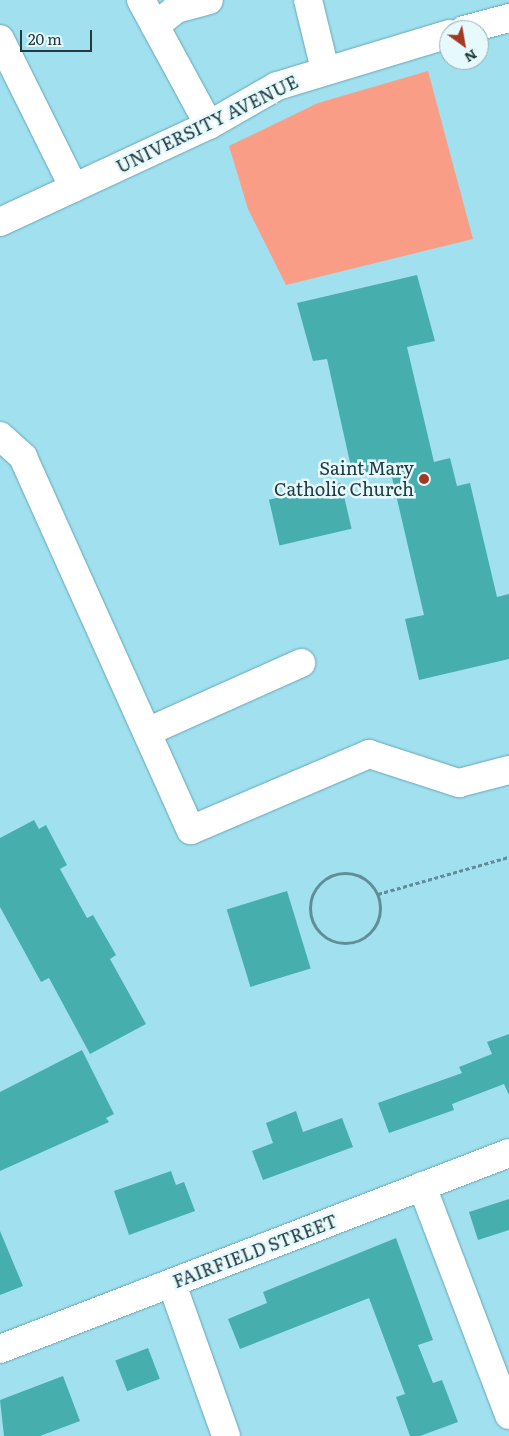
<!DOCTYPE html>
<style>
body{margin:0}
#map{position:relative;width:509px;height:1436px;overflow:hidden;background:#a1e0ef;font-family:Literata,serif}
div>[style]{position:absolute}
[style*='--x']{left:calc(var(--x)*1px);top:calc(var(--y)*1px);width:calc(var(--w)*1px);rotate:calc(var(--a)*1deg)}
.green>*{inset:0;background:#fa9d86}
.building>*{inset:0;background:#46afae;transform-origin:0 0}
.path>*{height:3px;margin-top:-1.5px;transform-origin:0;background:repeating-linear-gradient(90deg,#618d98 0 4px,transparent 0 6.5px)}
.path>.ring{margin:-1.5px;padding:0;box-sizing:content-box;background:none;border:3px solid #618d98;border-radius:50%}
.roads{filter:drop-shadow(0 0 1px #68a6b5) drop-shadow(0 0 1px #68a6b5)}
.minor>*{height:28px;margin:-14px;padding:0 14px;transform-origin:14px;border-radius:14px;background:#fff}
.dots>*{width:14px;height:14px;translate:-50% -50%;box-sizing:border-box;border:2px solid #e6f9fd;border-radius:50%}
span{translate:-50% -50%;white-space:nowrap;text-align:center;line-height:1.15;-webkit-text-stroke:5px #e6f9fd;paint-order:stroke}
.street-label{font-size:18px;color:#213b41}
.poi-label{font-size:18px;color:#213b41}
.right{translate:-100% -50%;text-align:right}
.north{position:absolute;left:439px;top:20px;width:50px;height:50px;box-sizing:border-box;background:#e6f9fd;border:1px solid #97adb2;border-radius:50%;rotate:148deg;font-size:14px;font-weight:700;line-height:20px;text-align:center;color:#213b41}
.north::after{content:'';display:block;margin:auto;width:18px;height:22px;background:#a23920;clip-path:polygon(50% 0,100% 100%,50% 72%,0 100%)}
.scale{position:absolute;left:20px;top:30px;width:72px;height:22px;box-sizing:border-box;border:2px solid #213b41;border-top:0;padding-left:6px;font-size:15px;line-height:18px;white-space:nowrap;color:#213b41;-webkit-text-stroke:4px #e6f9fd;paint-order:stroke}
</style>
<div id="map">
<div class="green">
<div style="clip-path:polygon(428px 71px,473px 239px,286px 285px,248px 209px,229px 146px,318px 103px)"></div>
</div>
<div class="building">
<div style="clip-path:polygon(417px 275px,435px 341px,407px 347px,434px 462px,450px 458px,457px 486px,470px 483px,497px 597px,509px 594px,509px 659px,419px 680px,405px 619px,424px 615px,390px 469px,353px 476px,327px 359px,313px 361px,297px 303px)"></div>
<div style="left:341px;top:483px;width:47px;height:74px;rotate:77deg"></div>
<div style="clip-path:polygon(34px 820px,39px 829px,46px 825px,67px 865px,60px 869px,87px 918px,93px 915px,116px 955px,110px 959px,146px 1024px,90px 1054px,49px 978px,41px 982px,0 907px,0 838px)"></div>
<div style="left:287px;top:891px;width:81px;height:63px;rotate:73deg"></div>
<div style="clip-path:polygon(509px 1034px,509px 1095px,504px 1084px,452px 1104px,454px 1110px,389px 1133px,378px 1103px,462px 1073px,459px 1067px,492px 1054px,487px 1042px)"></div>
<div style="clip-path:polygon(82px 1050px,114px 1114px,106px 1118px,109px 1122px,0 1171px,0 1092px)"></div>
<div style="clip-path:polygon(296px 1111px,303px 1132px,342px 1118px,353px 1147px,263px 1180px,252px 1151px,273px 1143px,266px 1123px)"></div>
<div style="clip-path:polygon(171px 1171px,176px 1185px,184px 1182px,195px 1211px,129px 1235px,114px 1191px)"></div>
<div style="clip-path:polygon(509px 1199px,509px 1230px,478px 1240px,469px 1212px)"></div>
<div style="clip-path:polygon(0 1231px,23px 1286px,0 1295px)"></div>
<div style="clip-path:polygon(396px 1238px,433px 1340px,418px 1345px,433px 1383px,442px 1380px,458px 1422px,420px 1436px,410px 1436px,396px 1397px,405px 1394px,369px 1298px,240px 1349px,228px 1319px,267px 1303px,263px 1292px)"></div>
<div style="left:148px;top:1348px;width:33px;height:35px;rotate:69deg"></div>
<div style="clip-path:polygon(63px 1376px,80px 1421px,40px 1436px,4px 1436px,0 1400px)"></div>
</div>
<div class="path">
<div class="ring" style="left:310px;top:873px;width:67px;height:67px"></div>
<div style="--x:378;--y:894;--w:136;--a:-15.8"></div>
</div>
<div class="roads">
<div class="minor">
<div style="--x:141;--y:0;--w:142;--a:61.5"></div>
<div style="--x:308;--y:0;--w:72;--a:76.3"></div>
<div style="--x:155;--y:26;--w:27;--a:-39"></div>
<div style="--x:176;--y:9;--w:34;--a:-15"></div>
<div style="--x:464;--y:30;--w:47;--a:-14.9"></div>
<div style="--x:0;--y:39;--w:166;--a:63.6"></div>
<div style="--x:0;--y:222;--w:230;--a:-24.9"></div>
<div style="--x:209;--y:125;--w:78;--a:-29.8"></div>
<div style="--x:277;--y:86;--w:180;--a:-16.8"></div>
<div style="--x:0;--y:436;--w:31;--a:42"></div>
<div style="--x:23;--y:457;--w:409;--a:65.8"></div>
<div style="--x:191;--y:830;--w:194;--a:-23.1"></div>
<div style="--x:369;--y:754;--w:95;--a:17.9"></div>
<div style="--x:459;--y:783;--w:52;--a:-14.6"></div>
<div style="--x:147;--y:732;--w:169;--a:-24.1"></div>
<div style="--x:422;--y:1186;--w:245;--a:69.2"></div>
<div style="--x:172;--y:1284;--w:161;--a:70.4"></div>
<div style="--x:0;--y:1349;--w:545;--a:-21.06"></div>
</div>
</div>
<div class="dots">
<div style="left:424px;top:479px;background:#a23920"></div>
</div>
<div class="street-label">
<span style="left:207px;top:124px;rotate:-26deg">UNIVERSITY AVENUE</span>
<span style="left:255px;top:1251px;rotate:-21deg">FAIRFIELD STREET</span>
</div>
<div class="poi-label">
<span class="right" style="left:414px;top:479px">Saint Mary<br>Catholic Church</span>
</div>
<div class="north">N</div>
<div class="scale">20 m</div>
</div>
